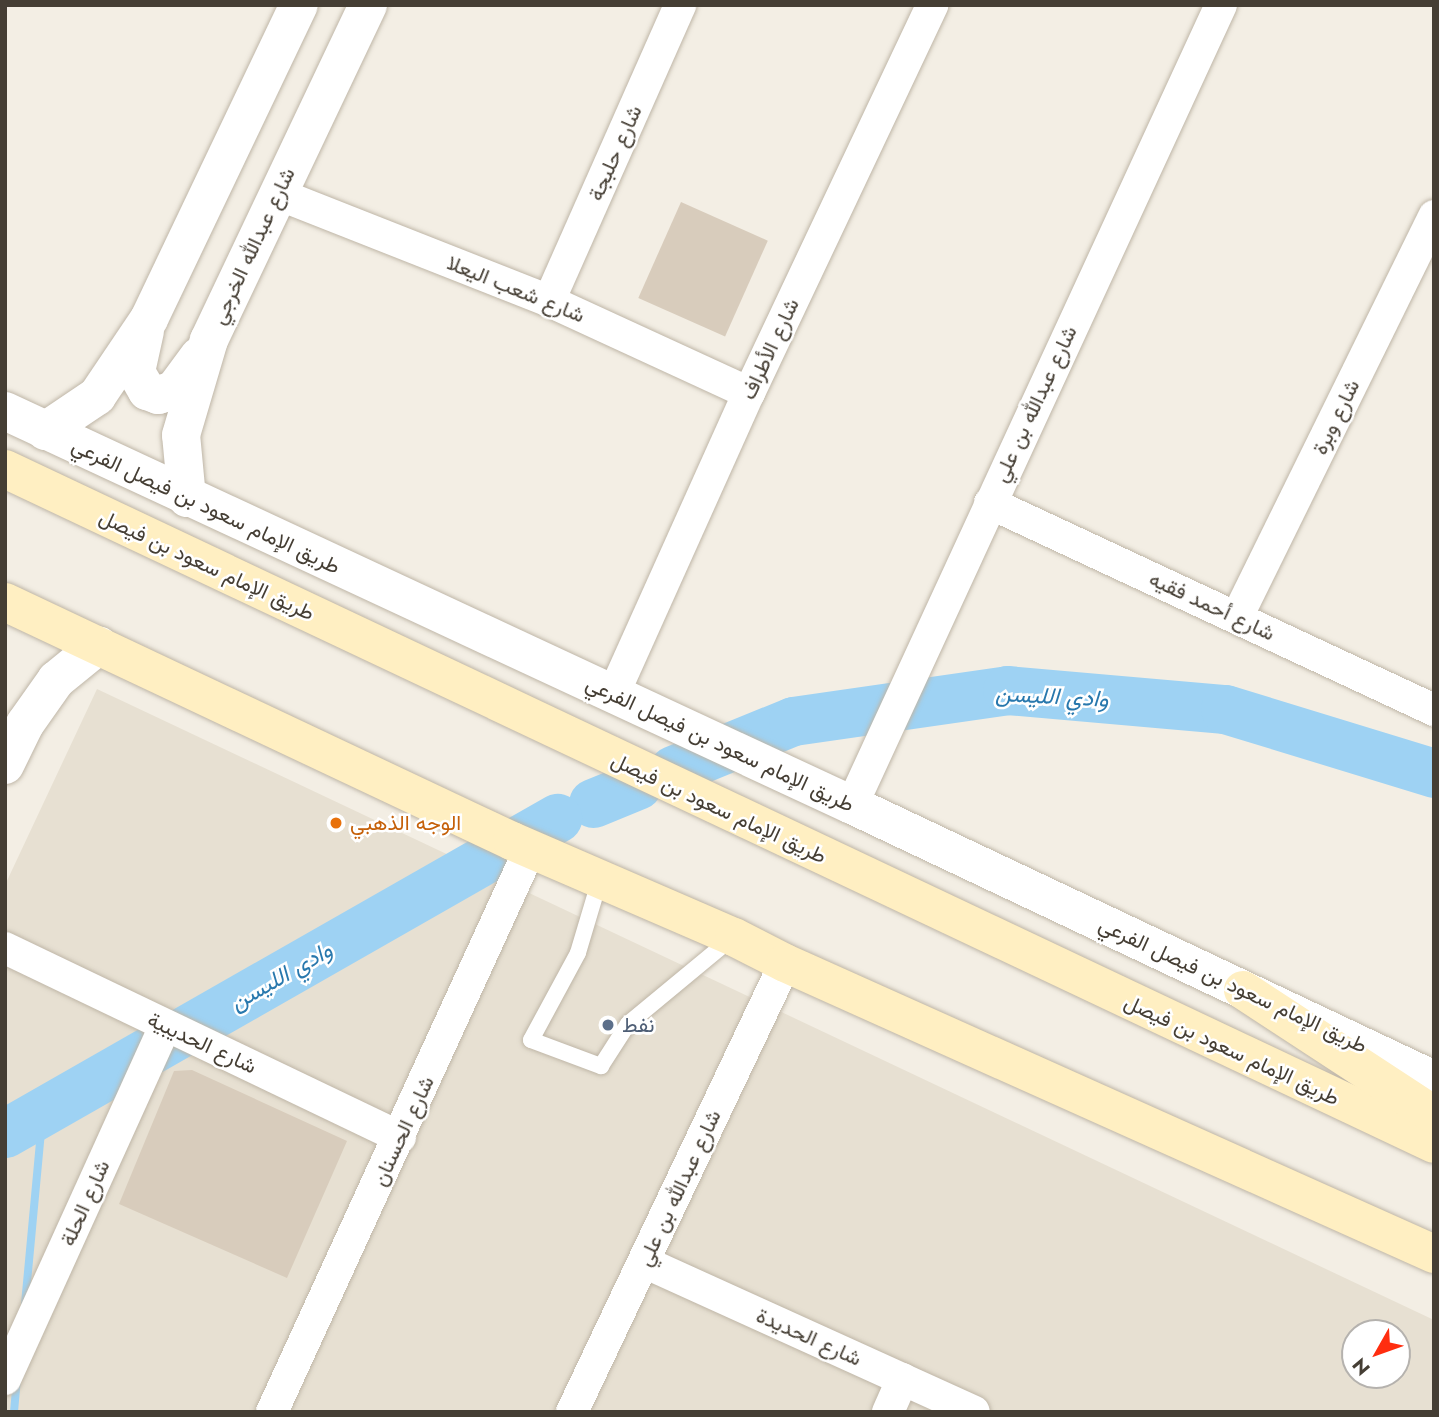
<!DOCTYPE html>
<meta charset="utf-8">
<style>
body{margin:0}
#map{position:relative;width:1439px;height:1417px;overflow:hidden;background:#f3eee4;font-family:Jost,Vazirmatn,sans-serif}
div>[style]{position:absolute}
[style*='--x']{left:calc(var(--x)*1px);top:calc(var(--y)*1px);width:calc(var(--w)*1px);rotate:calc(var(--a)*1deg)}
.residential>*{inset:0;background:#e7e0d2}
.stream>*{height:8px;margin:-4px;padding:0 4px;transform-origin:4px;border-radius:4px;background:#9ed2f3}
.river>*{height:49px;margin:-24.5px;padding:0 24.5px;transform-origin:24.5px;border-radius:24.5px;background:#9ed2f3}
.building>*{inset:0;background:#d8ccbc;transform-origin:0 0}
.roads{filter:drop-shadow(0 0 2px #bfb6a7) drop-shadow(0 0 2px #bfb6a7)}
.service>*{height:16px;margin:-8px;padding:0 8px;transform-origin:8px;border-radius:8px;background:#fff}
.minor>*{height:32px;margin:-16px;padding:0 16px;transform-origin:16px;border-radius:16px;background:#fff}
.tertiary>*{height:38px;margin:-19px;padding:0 19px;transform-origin:19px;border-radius:19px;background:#fff}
.secondary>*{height:38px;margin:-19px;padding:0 19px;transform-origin:19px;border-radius:19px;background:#ffefc2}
.dots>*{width:19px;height:19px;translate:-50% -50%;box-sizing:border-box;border:4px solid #fff;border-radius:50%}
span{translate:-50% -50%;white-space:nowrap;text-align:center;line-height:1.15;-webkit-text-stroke:5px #fff;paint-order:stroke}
.street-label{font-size:21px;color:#453e34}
.food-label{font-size:21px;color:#c56008}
.left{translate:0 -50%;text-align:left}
.service-label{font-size:21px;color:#4e5e75}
.water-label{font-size:23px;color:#2878ad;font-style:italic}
.frame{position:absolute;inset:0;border:7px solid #453e34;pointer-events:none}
.north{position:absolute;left:1341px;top:1319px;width:70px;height:70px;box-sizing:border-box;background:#fff;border:2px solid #b5b2ae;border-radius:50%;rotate:230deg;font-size:19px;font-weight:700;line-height:28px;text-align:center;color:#453e34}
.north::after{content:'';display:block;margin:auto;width:24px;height:32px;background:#ff2d0f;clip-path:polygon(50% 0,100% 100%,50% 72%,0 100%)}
</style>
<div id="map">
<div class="residential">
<div style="clip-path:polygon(evenodd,97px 689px,1434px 1320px,1434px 1412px,5px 1412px,5px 885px,97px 689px,1355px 1333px,1397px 1333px,1397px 1375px,1355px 1375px,1355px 1333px)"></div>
</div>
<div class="stream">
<div style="--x:25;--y:1304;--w:194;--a:-84.7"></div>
<div style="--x:14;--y:1412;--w:32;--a:-85"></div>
</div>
<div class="river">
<div style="--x:673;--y:770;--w:130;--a:-22.2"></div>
<div style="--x:793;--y:721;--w:216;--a:-8.2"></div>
<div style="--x:1007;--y:690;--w:219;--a:5"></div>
<div style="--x:1225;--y:709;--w:219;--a:17"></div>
<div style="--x:593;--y:803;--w:48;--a:-22.2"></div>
<div style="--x:5;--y:1133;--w:636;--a:-29.71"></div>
</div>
<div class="building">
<div style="left:681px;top:202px;width:95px;height:105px;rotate:24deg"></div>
<div style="clip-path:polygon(192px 1070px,347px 1141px,287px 1278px,119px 1204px,174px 1071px)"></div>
</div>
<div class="roads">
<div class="service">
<div style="--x:600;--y:879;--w:77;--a:106.6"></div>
<div style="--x:578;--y:953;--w:99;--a:118.4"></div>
<div style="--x:531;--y:1040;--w:75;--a:20.4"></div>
<div style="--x:601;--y:1066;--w:50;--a:-57.3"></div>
<div style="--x:628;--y:1024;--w:135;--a:-39.6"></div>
</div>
<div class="minor">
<div style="--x:278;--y:194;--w:291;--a:21.5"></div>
<div style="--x:549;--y:301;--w:220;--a:24.7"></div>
<div style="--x:549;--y:301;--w:324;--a:-66.1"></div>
<div style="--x:990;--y:503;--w:490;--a:25"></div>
<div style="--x:1237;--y:617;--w:447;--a:-63.8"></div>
<div style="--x:613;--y:695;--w:331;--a:-65.8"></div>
<div style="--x:749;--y:393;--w:429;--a:-64.7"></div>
<div style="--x:852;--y:805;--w:881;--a:-65.24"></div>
<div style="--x:5;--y:948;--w:438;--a:25.6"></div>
<div style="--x:644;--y:1262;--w:362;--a:24.4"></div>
<div style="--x:5;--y:1379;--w:388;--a:-65.6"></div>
<div style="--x:272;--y:1412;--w:619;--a:-65.38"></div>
<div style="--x:572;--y:1412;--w:497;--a:-64.6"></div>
<div style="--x:888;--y:1412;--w:36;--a:-66"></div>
</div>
<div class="tertiary">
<div style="--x:145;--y:331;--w:42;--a:102.4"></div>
<div style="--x:136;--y:372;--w:22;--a:60"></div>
<div style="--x:147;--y:391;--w:12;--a:20"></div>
<div style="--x:158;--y:395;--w:17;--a:-17"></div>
<div style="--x:174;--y:390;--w:42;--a:-53.7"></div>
<div style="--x:5;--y:411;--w:934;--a:24.95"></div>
<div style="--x:852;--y:805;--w:644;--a:25.29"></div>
<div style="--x:45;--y:431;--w:63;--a:-33.9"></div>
<div style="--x:97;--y:396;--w:93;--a:-56"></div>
<div style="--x:149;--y:319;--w:348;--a:-64.5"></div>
<div style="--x:187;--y:498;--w:63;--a:-95.4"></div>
<div style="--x:181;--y:435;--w:99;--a:-73.6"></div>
<div style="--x:209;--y:340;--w:371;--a:-64.6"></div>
<div style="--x:5;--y:765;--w:46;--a:-64"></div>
<div style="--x:25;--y:724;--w:54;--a:-54.8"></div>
<div style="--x:56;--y:680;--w:55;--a:-39.1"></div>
</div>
<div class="secondary">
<div style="--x:5;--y:469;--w:1580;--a:25.28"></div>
<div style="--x:5;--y:602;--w:561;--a:25.24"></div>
<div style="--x:512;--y:841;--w:242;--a:23.4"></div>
<div style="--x:734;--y:937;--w:57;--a:27"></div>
<div style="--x:785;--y:963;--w:711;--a:24.15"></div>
<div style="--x:1243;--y:990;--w:228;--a:33.2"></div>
</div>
</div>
<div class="dots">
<div style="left:336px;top:823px;background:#e8710a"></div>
<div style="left:608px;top:1025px;background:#5c6f8a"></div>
</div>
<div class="street-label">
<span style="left:615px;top:153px;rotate:-66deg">شارع حلبجة</span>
<span style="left:253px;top:246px;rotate:-65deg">شارع عبدالله الخرجي</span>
<span style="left:516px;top:289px;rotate:22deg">شارع شعب اليعلا</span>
<span style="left:770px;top:349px;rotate:-65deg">شارع الأطراف</span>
<span style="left:1035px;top:404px;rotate:-65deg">شارع عبدالله بن علي</span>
<span style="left:1336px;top:417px;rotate:-64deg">شارع وبرة</span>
<span style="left:206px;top:506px;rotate:25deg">طريق الإمام سعود بن فيصل الفرعي</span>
<span style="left:207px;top:565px;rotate:25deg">طريق الإمام سعود بن فيصل</span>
<span style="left:1212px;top:606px;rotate:25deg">شارع أحمد فقيه</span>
<span style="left:720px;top:744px;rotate:25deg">طريق الإمام سعود بن فيصل الفرعي</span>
<span style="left:719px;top:808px;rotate:25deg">طريق الإمام سعود بن فيصل</span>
<span style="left:1233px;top:985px;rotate:25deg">طريق الإمام سعود بن فيصل الفرعي</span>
<span style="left:202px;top:1043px;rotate:25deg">شارع الحديبية</span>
<span style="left:1232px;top:1050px;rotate:25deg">طريق الإمام سعود بن فيصل</span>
<span style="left:403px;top:1131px;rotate:-65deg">شارع الحسنان</span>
<span style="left:679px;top:1188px;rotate:-65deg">شارع عبدالله بن علي</span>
<span style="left:85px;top:1203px;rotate:-66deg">شارع الحلة</span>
<span style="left:809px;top:1337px;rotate:24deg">شارع الحديدة</span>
</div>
<div class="food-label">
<span class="left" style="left:350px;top:823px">الوجه الذهبي</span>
</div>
<div class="service-label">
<span class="left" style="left:622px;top:1025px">نفط</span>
</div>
<div class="water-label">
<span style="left:1052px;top:696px;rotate:3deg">وادي الليسن</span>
<span style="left:281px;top:976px;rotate:-30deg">وادي الليسن</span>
</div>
<div class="frame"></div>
<div class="north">N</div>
</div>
